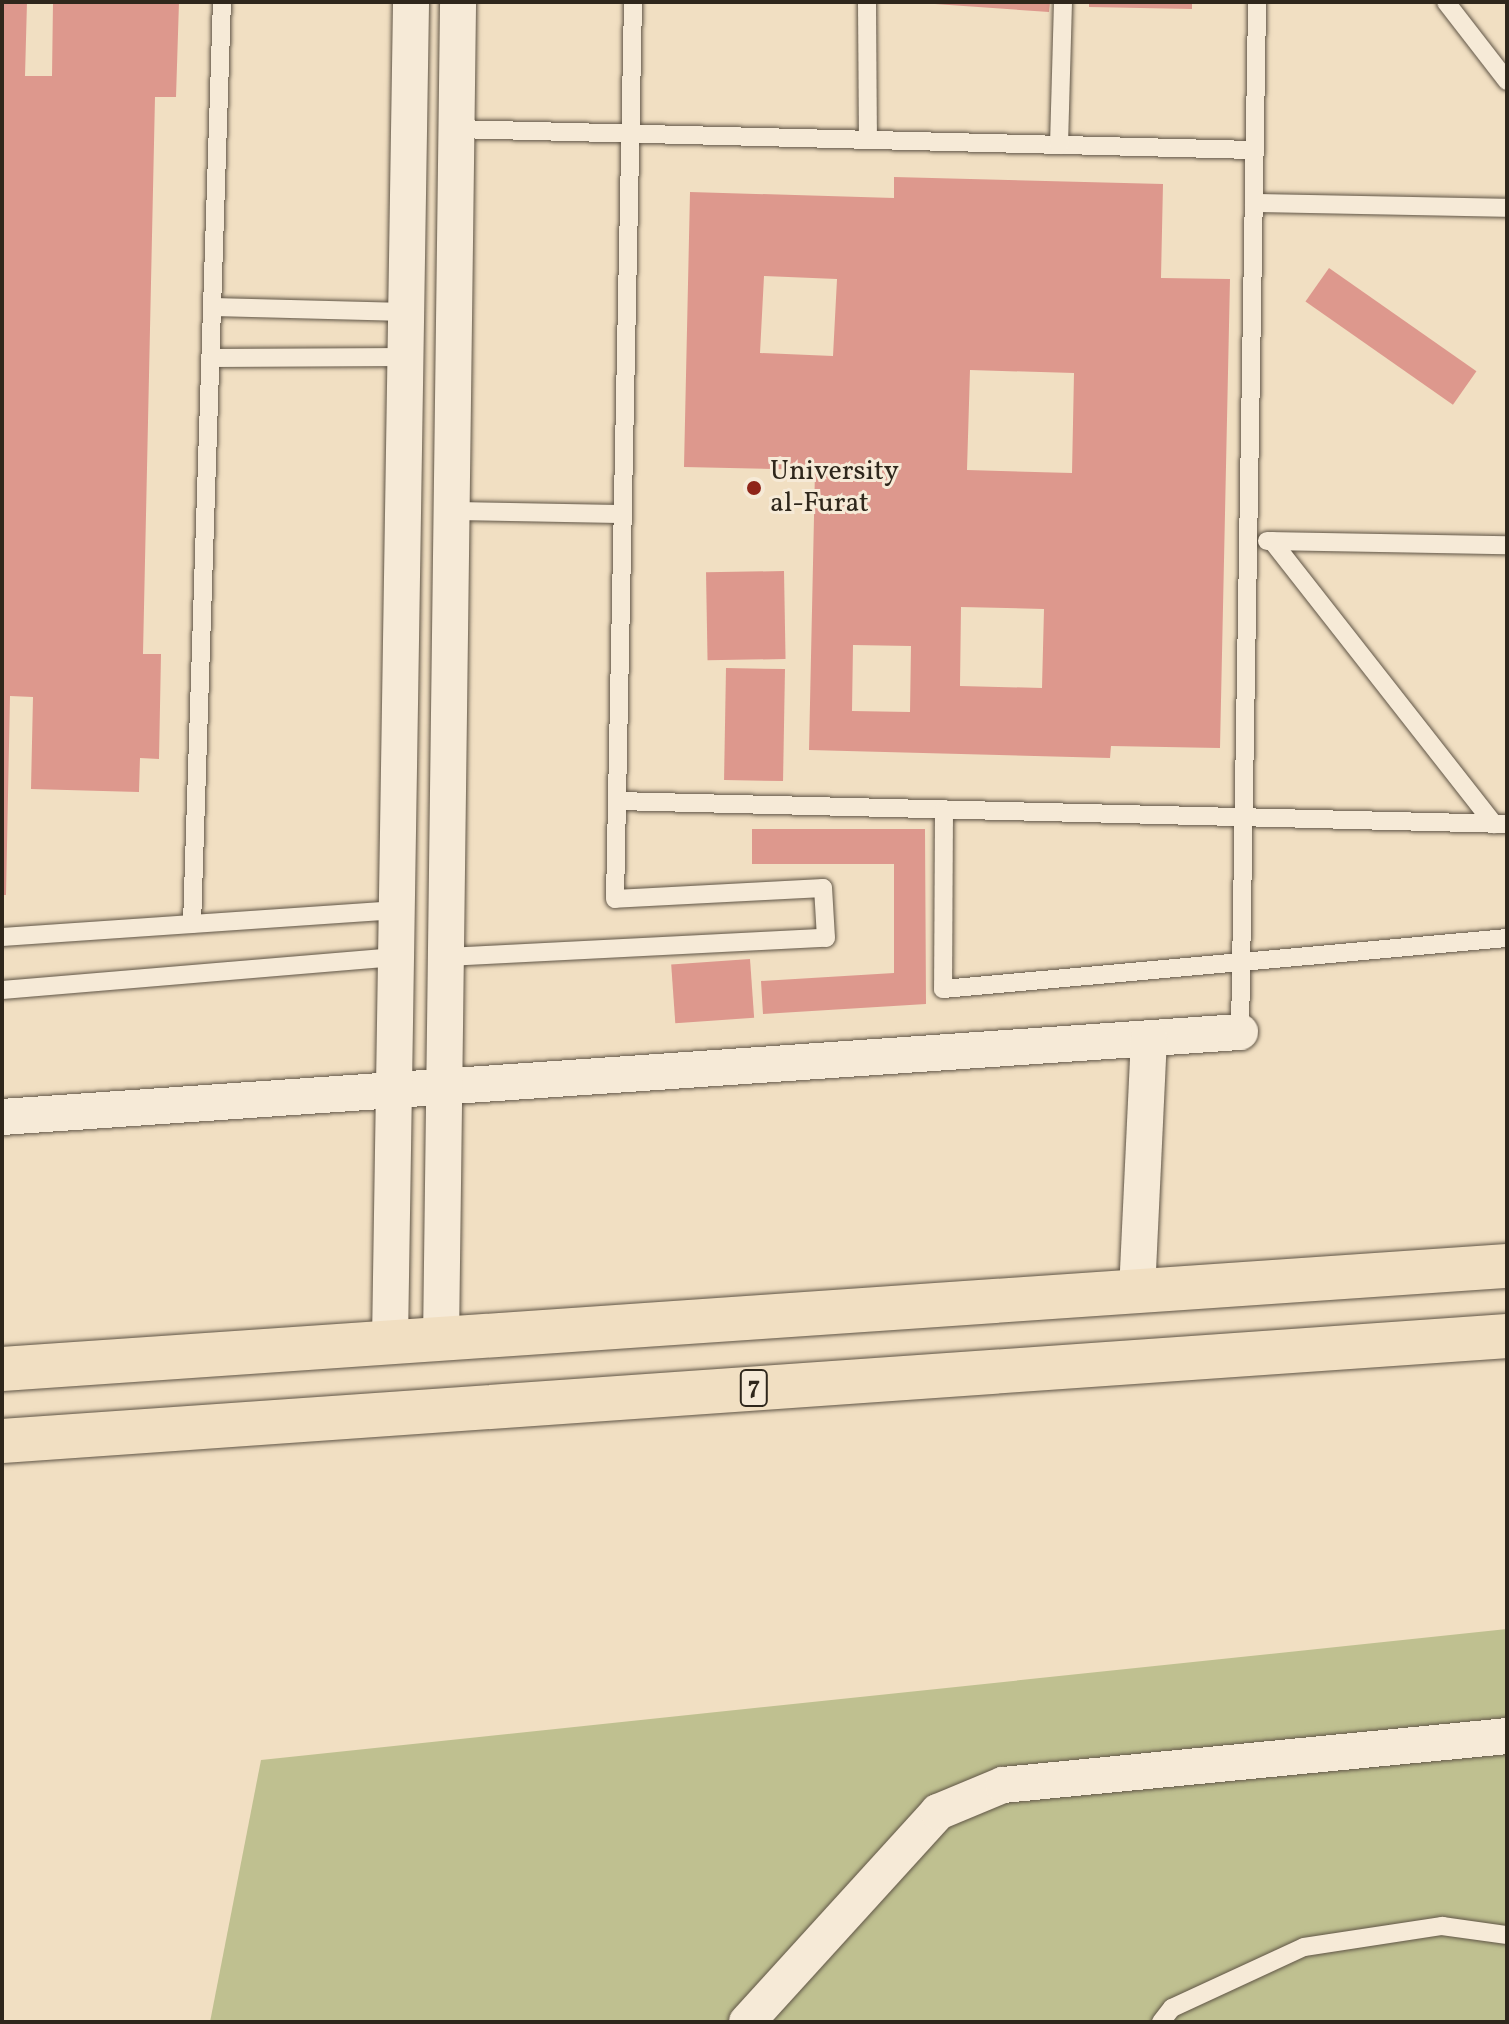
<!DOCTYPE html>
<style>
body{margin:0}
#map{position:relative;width:1509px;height:2024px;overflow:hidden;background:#f1dfc2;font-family:Vollkorn,serif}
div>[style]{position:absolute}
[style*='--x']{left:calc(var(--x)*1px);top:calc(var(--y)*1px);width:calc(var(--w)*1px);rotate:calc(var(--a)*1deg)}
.green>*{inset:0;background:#bfc090}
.building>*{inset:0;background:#dd988d;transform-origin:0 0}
.roads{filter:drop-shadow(0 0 2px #605546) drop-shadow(0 0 2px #605546)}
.service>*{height:18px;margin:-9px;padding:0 9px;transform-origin:9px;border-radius:9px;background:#f6ead7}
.minor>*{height:36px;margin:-18px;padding:0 18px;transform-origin:18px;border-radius:18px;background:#f6ead7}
.primary>*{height:44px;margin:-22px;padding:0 22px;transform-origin:22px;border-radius:22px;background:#f1dfc2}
.dots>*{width:22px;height:22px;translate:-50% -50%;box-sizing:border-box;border:4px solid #f6ead7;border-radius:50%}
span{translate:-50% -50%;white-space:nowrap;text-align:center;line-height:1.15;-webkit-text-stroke:6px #f6ead7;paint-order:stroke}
.shield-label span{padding:2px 6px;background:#f6ead7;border:2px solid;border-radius:6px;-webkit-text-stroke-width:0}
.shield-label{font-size:26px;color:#2f271c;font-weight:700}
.poi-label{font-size:28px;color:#2f271c}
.left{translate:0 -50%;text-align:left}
.frame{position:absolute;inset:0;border:4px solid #2f271c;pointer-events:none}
</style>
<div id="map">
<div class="green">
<div style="clip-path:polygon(1507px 1629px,1507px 2022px,210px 2022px,261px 1760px)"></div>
</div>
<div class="building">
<div style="clip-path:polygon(2px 2px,27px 2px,25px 76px,52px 76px,53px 2px,179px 2px,176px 97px,155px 97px,143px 654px,161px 654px,159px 759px,140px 758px,139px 792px,31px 789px,33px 697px,10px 696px,6px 895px,2px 895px)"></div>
<div style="clip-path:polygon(906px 2px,1050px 2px,1049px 12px)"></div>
<div style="clip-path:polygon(1089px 2px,1192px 2px,1192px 9px,1089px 7px)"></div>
<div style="clip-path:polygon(evenodd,894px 177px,1163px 184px,1161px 278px,1230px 279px,1220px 748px,1111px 746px,1110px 758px,809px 750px,815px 470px,684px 467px,690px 192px,894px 198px,894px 177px,764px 276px,837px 279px,833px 356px,760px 353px,764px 276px,894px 177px,970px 370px,1074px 373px,1072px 473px,967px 470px,970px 370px,894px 177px,961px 607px,1044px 609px,1042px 688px,960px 686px,961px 607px,894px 177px,853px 645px,911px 646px,910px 712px,852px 711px,853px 645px)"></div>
<div style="left:1329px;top:268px;width:180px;height:41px;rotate:35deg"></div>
<div style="left:784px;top:571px;width:88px;height:78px;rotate:89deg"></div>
<div style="left:726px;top:668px;width:59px;height:112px;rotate:1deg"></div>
<div style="clip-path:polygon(752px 829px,925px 829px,926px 1004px,763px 1014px,761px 981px,894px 973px,894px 864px,752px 864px)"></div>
<div style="left:750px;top:959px;width:59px;height:79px;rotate:86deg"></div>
</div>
<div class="roads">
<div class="service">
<div style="--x:867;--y:2;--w:138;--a:89.6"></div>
<div style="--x:1446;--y:2;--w:100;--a:52.3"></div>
<div style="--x:456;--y:129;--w:799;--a:1.51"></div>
<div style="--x:1059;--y:145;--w:143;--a:-88.4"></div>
<div style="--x:1254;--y:203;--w:253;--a:1.1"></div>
<div style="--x:213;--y:307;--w:193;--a:1.5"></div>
<div style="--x:211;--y:358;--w:195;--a:-0.3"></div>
<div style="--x:452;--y:511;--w:171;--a:1"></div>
<div style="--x:1267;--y:541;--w:240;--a:1"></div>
<div style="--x:1272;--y:541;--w:360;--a:51.9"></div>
<div style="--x:617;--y:801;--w:890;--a:1.48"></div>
<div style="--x:944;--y:809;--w:180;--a:90.3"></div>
<div style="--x:943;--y:989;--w:566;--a:-5.17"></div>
<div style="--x:192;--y:924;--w:922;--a:-88.14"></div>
<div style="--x:2;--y:937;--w:396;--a:-3.9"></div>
<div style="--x:446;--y:957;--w:380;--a:-2.9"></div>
<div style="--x:826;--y:938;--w:50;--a:-93.4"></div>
<div style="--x:823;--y:888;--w:208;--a:177"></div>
<div style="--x:615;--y:899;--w:897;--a:-88.85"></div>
<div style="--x:2;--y:990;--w:395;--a:-4.8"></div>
<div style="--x:1240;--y:1032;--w:1030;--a:-89.05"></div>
<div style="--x:1161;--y:2022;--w:18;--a:-52"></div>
<div style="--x:1172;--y:2008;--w:145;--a:-24.8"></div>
<div style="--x:1304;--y:1947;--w:140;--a:-8.7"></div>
<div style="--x:1442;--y:1926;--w:66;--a:7.9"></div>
</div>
<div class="minor">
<div style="--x:2;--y:1117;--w:1241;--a:-3.93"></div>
<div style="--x:1137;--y:1292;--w:254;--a:-87.3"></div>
<div style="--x:390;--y:1341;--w:1339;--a:-89.1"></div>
<div style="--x:441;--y:1341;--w:1339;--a:-89.27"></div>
<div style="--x:747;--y:2022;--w:284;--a:-47.7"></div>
<div style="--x:938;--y:1812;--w:70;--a:-22.6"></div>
<div style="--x:1003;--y:1785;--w:506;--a:-5.55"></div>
</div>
<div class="primary">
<div style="--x:2;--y:1369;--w:1509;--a:-3.92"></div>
<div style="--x:2;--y:1441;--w:1509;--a:-3.99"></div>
</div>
</div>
<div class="dots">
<div style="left:754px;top:488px;background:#8f2418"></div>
</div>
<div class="shield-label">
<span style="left:754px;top:1388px">7</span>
</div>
<div class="poi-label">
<span class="left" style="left:770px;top:488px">University<br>al-Furat</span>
</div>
<div class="frame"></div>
</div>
